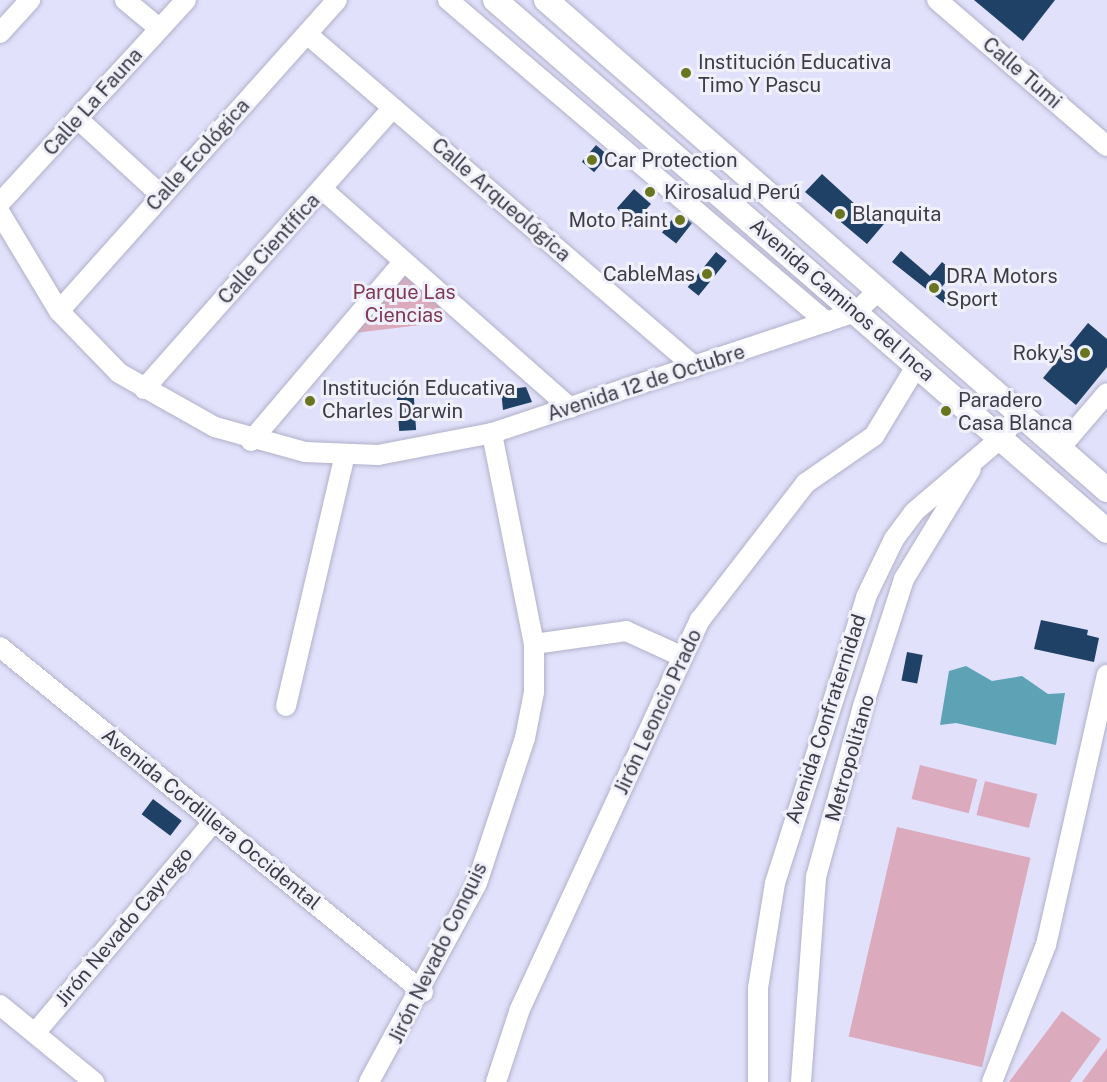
<!DOCTYPE html>
<meta charset="utf-8">
<style>
body{margin:0}
#map{position:relative;width:1107px;height:1082px;overflow:hidden;background:#e2e1fb;font-family:"Public Sans",sans-serif}
div>[style]{position:absolute}
[style*='--x']{left:calc(var(--x)*1px);top:calc(var(--y)*1px);width:calc(var(--w)*1px);rotate:calc(var(--a)*1deg)}
.green>*{inset:0;background:#dbabbd;transform-origin:0 0}
.water>*{inset:0;background:#5ea2b6}
.building>*{inset:0;background:#204166;transform-origin:0 0}
.roads{filter:drop-shadow(0 0 2px #b1b0c9) drop-shadow(0 0 2px #b1b0c9)}
.minor>*{height:20px;margin:-10px;padding:0 10px;transform-origin:10px;border-radius:10px;background:#fff}
.major>*{height:24px;margin:-12px;padding:0 12px;transform-origin:12px;border-radius:12px;background:#fff}
.dots>*{width:16px;height:16px;translate:-50% -50%;box-sizing:border-box;border:3px solid #f0f0fb;border-radius:50%}
span{translate:-50% -50%;white-space:nowrap;text-align:center;line-height:1.15;-webkit-text-stroke:6px #f0f0fb;paint-order:stroke}
.poi-label{font-size:20px;color:#3c3b46}
.left{translate:0 -50%;text-align:left}
.right{translate:-100% -50%;text-align:right}
.street-label{font-size:20px;color:#3c3b46}
.park-label{font-size:20px;color:#7f3858}
</style>
<div id="map">
<div class="green">
<div style="clip-path:polygon(402px 272px,448px 310px,421px 325px,354px 333px)"></div>
<div style="left:920px;top:765px;width:59px;height:35px;rotate:14deg"></div>
<div style="left:985px;top:781px;width:54px;height:35px;rotate:14deg"></div>
<div style="left:897px;top:827px;width:137px;height:215px;rotate:13deg"></div>
<div style="clip-path:polygon(1062px 1011px,1101px 1039px,1070px 1082px,1009px 1082px)"></div>
<div style="clip-path:polygon(1107px 1048px,1107px 1082px,1082px 1082px)"></div>
</div>
<div class="water">
<div style="clip-path:polygon(966px 666px,992px 681px,1022px 676px,1048px 694px,1065px 693px,1056px 745px,956px 723px,940px 725px,949px 671px)"></div>
</div>
<div class="building">
<div style="clip-path:polygon(974px 0,1055px 0,1023px 41px)"></div>
<div style="left:596px;top:145px;width:16px;height:22px;rotate:40deg"></div>
<div style="clip-path:polygon(822px 174px,868px 216px,876px 207px,889px 218px,867px 244px,805px 192px)"></div>
<div style="clip-path:polygon(634px 189px,651px 204px,630px 227px,617px 208px)"></div>
<div style="left:678px;top:212px;width:18px;height:26px;rotate:38deg"></div>
<div style="clip-path:polygon(901px 251px,930px 276px,942px 262px,954px 272px,941px 288px,954px 301px,949px 307px,892px 262px)"></div>
<div style="left:716px;top:252px;width:14px;height:45px;rotate:39deg"></div>
<div style="clip-path:polygon(1088px 323px,1107px 339px,1107px 367px,1076px 405px,1043px 378px)"></div>
<div style="left:413px;top:385px;width:45px;height:17px;rotate:86deg"></div>
<div style="clip-path:polygon(526px 387px,532px 402px,503px 410px,501px 390px)"></div>
<div style="clip-path:polygon(1041px 620px,1088px 630px,1087px 635px,1099px 638px,1094px 662px,1034px 649px)"></div>
<div style="left:907px;top:652px;width:16px;height:29px;rotate:11deg"></div>
<div style="left:153px;top:799px;width:36px;height:19px;rotate:37deg"></div>
</div>
<div class="roads">
<div class="minor">
<div style="--x:125;--y:0;--w:45;--a:39.6"></div>
<div style="--x:448;--y:0;--w:497;--a:40.4"></div>
<div style="--x:937;--y:0;--w:224;--a:40.7"></div>
<div style="--x:0;--y:33;--w:45;--a:-47.7"></div>
<div style="--x:307;--y:34;--w:511;--a:40.64"></div>
<div style="--x:78;--y:119;--w:114;--a:42.5"></div>
<div style="--x:322;--y:189;--w:331;--a:41.4"></div>
<div style="--x:0;--y:203;--w:275;--a:-47.5"></div>
<div style="--x:0;--y:213;--w:114;--a:59"></div>
<div style="--x:59;--y:311;--w:86;--a:45.9"></div>
<div style="--x:119;--y:373;--w:110;--a:29.4"></div>
<div style="--x:215;--y:427;--w:93;--a:15.5"></div>
<div style="--x:305;--y:452;--w:73;--a:2.4"></div>
<div style="--x:378;--y:455;--w:116;--a:-10.9"></div>
<div style="--x:492;--y:433;--w:384;--a:-18.4"></div>
<div style="--x:856;--y:312;--w:32;--a:-44"></div>
<div style="--x:59;--y:311;--w:417;--a:-48.2"></div>
<div style="--x:144;--y:389;--w:375;--a:-48.5"></div>
<div style="--x:251;--y:441;--w:236;--a:-49.6"></div>
<div style="--x:1060;--y:448;--w:72;--a:-49.5"></div>
<div style="--x:534;--y:644;--w:93;--a:-8"></div>
<div style="--x:626;--y:631;--w:60;--a:24.4"></div>
<div style="--x:0;--y:647;--w:546;--a:39.2"></div>
<div style="--x:286;--y:706;--w:258;--a:-76.8"></div>
<div style="--x:0;--y:1005;--w:122;--a:39.3"></div>
<div style="--x:35;--y:1033;--w:277;--a:-49.8"></div>
<div style="--x:369;--y:1082;--w:226;--a:-61.5"></div>
<div style="--x:477;--y:883;--w:153;--a:-71.7"></div>
<div style="--x:525;--y:738;--w:47;--a:-78.9"></div>
<div style="--x:534;--y:692;--w:48;--a:-90"></div>
<div style="--x:534;--y:644;--w:215;--a:-101.3"></div>
<div style="--x:496;--y:1082;--w:77;--a:-71.8"></div>
<div style="--x:520;--y:1009;--w:429;--a:-65.2"></div>
<div style="--x:700;--y:620;--w:173;--a:-52.3"></div>
<div style="--x:806;--y:483;--w:83;--a:-34.7"></div>
<div style="--x:874;--y:436;--w:83;--a:-58.8"></div>
<div style="--x:758;--y:1082;--w:94;--a:-90"></div>
<div style="--x:758;--y:988;--w:106;--a:-80.8"></div>
<div style="--x:775;--y:883;--w:300;--a:-72.3"></div>
<div style="--x:866;--y:597;--w:64;--a:-64.2"></div>
<div style="--x:894;--y:539;--w:34;--a:-53"></div>
<div style="--x:914;--y:512;--w:114;--a:-40.4"></div>
<div style="--x:1001;--y:438;--w:31;--a:-53"></div>
<div style="--x:801;--y:1082;--w:206;--a:-85.8"></div>
<div style="--x:816;--y:877;--w:177;--a:-74.6"></div>
<div style="--x:863;--y:706;--w:133;--a:-72.1"></div>
<div style="--x:904;--y:579;--w:129;--a:-58.7"></div>
<div style="--x:992;--y:1082;--w:147;--a:-68.5"></div>
<div style="--x:1046;--y:945;--w:277;--a:-77.3"></div>
</div>
<div class="major">
<div style="--x:495;--y:0;--w:810;--a:40.95"></div>
<div style="--x:546;--y:0;--w:745;--a:41.14"></div>
</div>
</div>
<div class="dots">
<div style="left:686px;top:73px;background:#6a751f"></div>
<div style="left:592px;top:160px;background:#6a751f"></div>
<div style="left:650px;top:192px;background:#6a751f"></div>
<div style="left:840px;top:214px;background:#6a751f"></div>
<div style="left:680px;top:220px;background:#6a751f"></div>
<div style="left:707px;top:274px;background:#6a751f"></div>
<div style="left:934px;top:288px;background:#6a751f"></div>
<div style="left:1085px;top:353px;background:#6a751f"></div>
<div style="left:310px;top:401px;background:#6a751f"></div>
<div style="left:946px;top:411px;background:#6a751f"></div>
</div>
<div class="poi-label">
<span class="left" style="left:698px;top:74px">Institución Educativa<br>Timo Y Pascu</span>
<span class="left" style="left:604px;top:160px">Car Protection</span>
<span class="left" style="left:664px;top:192px">Kirosalud Perú</span>
<span class="left" style="left:852px;top:214px">Blanquita</span>
<span class="right" style="left:668px;top:220px">Moto Paint</span>
<span class="right" style="left:695px;top:274px">CableMas</span>
<span class="left" style="left:946px;top:288px">DRA Motors<br>Sport</span>
<span class="right" style="left:1073px;top:353px">Roky's</span>
<span class="left" style="left:322px;top:400px">Institución Educativa<br>Charles Darwin</span>
<span class="left" style="left:958px;top:412px">Paradero<br>Casa Blanca</span>
</div>
<div class="street-label">
<span style="left:1022px;top:73px;rotate:41deg">Calle Tumi</span>
<span style="left:93px;top:102px;rotate:-48deg">Calle La Fauna</span>
<span style="left:198px;top:155px;rotate:-48deg">Calle Ecológica</span>
<span style="left:501px;top:200px;rotate:41deg">Calle Arqueológica</span>
<span style="left:269px;top:249px;rotate:-48deg">Calle Científica</span>
<span style="left:842px;top:300px;rotate:41deg">Avenida Caminos del Inca</span>
<span style="left:646px;top:383px;rotate:-18deg">Avenida 12 de Octubre</span>
<span style="left:658px;top:712px;rotate:-65deg">Jirón Leoncio Prado</span>
<span style="left:826px;top:719px;rotate:-72deg">Avenida Confraternidad</span>
<span style="left:850px;top:758px;rotate:-74deg">Metropolitano</span>
<span style="left:211px;top:819px;rotate:39deg">Avenida Cordillera Occidental</span>
<span style="left:124px;top:927px;rotate:-50deg">Jirón Nevado Cayrego</span>
<span style="left:438px;top:953px;rotate:-64deg">Jirón Nevado Conquis</span>
</div>
<div class="park-label">
<span style="left:404px;top:304px">Parque Las<br>Ciencias</span>
</div>
</div>
